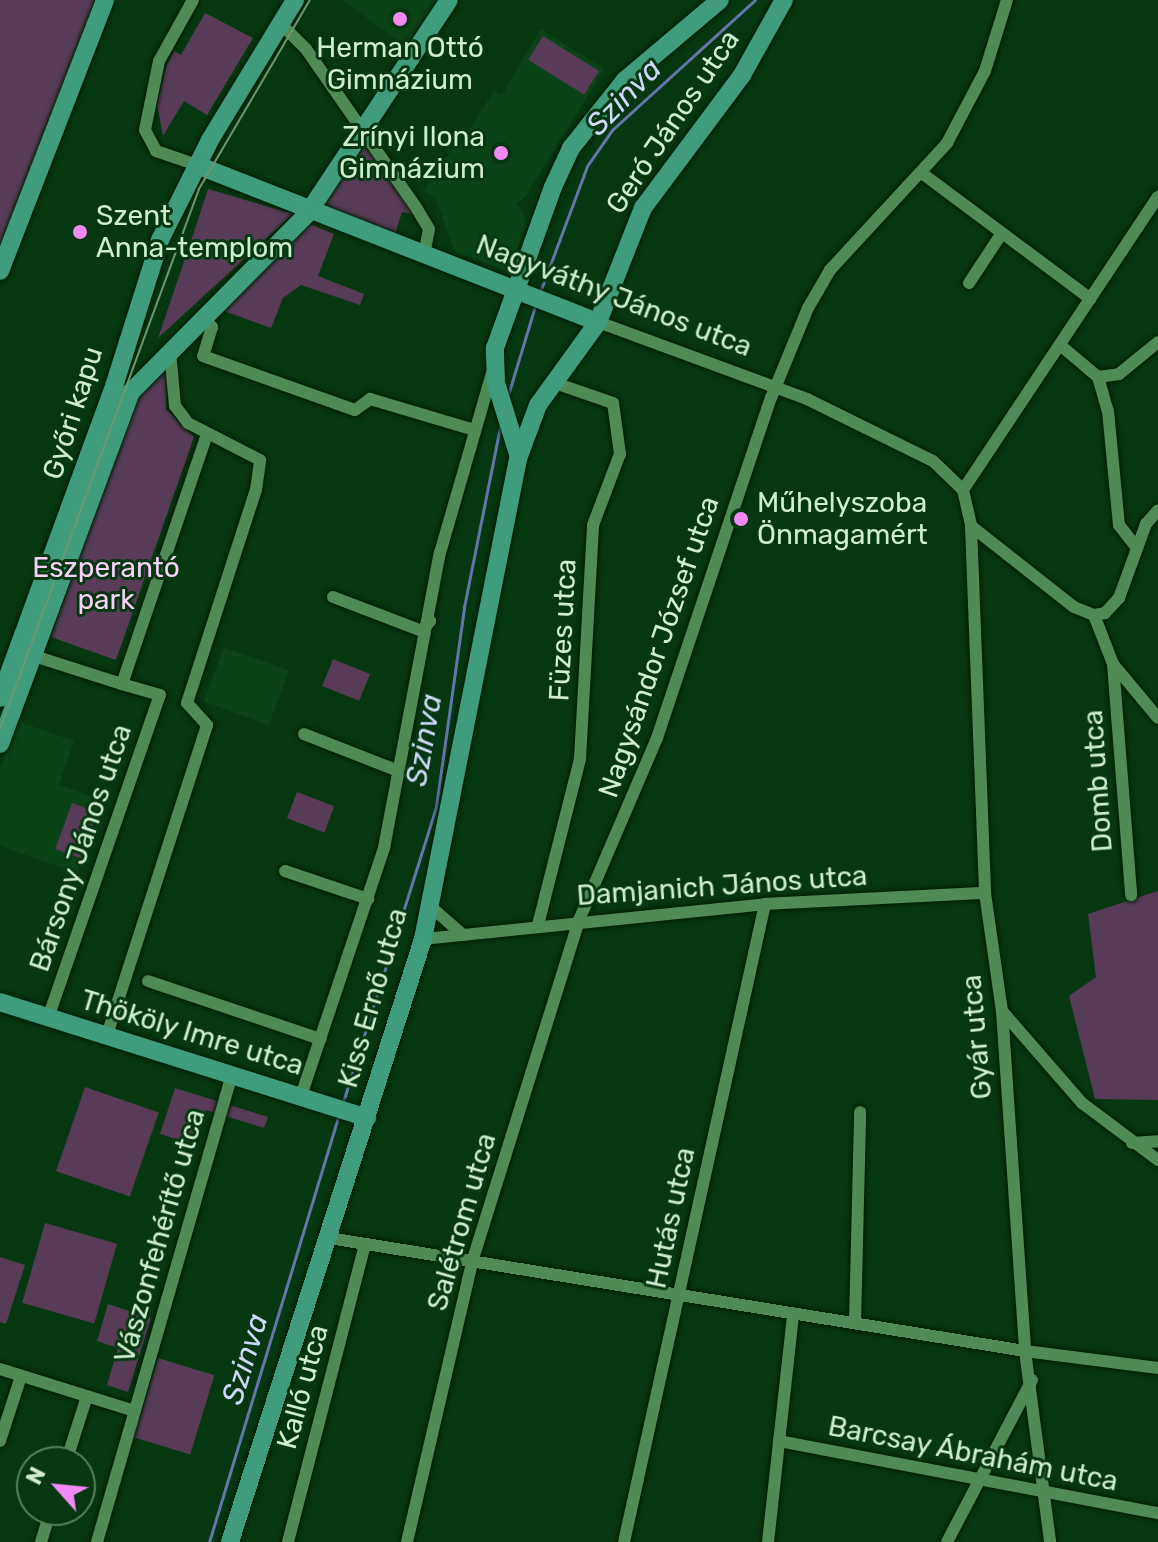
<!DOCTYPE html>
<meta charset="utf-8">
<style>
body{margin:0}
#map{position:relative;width:1158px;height:1542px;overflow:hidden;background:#053711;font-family:Rubik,sans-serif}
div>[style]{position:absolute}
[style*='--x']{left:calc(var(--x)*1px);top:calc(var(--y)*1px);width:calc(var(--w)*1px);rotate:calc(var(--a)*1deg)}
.built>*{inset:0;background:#0a4318;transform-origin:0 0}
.green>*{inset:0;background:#583c57;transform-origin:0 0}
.stream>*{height:3px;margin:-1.5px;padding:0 1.5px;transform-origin:1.5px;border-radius:1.5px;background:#6276a9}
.roads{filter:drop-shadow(0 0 2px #001c03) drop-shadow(0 0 2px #001c03)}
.street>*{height:12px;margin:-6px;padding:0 6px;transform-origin:6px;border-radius:6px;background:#4e8b56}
.secondary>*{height:18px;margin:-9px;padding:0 9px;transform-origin:9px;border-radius:9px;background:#3f9d7d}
.tram>*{height:2px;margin:-1px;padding:0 1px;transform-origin:1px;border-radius:1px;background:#6e9675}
.dots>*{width:22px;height:22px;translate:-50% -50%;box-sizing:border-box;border:4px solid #053711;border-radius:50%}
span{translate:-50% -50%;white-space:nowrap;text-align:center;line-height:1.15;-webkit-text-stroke:6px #053711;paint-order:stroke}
.poi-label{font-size:28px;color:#cfeed1}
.right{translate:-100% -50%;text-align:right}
.left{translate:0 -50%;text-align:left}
.street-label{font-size:28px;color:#cfeed1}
.park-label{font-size:28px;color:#f9d0f7}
.water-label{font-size:30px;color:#cbd8f7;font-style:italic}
.north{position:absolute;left:16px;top:1446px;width:80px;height:80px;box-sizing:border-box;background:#053711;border:2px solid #56805e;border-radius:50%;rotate:297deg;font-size:22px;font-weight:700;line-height:32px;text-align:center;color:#cfeed1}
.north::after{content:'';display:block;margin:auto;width:28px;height:36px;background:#f28af2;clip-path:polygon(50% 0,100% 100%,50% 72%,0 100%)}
</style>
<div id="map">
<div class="built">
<div style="clip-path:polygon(343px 0,443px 0,410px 50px)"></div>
<div style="clip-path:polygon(541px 29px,604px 69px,526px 196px,516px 204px,528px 221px,509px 272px,455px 252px,435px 197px,424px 191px,440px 162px,460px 143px,494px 91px,502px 95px)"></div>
<div style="left:224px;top:647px;width:69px;height:58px;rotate:20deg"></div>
<div style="clip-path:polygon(17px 721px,74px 741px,59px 785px,102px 800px,77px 873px,0 846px,0 769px)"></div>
</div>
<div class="green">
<div style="clip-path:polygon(0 0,95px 0,0 249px)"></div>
<div style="clip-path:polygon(205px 13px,253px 38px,207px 115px,184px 101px,163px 136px,157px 104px,166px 67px,174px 51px,181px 55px)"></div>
<div style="left:543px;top:36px;width:66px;height:28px;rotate:32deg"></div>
<div style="clip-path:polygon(366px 140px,416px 215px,402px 212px,394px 237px,321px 211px)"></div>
<div style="clip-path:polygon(208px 189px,293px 214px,158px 338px,189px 247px)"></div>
<div style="clip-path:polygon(307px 223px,334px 234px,318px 276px,364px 294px,360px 305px,301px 285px,283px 298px,271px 328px,221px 310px)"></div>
<div style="clip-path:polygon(167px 364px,166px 409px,194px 437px,116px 660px,51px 637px,137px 392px)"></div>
<div style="left:333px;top:659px;width:40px;height:29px;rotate:22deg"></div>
<div style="left:297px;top:792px;width:40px;height:28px;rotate:21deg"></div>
<div style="left:72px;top:803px;width:27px;height:49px;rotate:20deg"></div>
<div style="clip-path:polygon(1158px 891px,1158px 1100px,1095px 1099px,1069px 996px,1096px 977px,1088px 914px)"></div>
<div style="left:85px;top:1087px;width:78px;height:89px;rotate:19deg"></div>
<div style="clip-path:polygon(175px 1088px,268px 1117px,264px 1128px,206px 1110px,195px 1144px,160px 1134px)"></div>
<div style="left:45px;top:1223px;width:75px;height:83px;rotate:16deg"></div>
<div style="clip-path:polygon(0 1257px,25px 1265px,6px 1324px,0 1322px)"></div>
<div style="clip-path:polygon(108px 1304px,151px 1318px,128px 1392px,107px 1385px,118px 1348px,97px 1341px)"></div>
<div style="left:158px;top:1358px;width:59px;height:83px;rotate:17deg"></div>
</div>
<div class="stream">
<div style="--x:540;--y:292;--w:134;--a:-69.5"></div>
<div style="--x:587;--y:166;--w:44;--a:-55.2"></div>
<div style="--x:612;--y:130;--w:193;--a:-42.3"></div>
<div style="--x:508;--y:395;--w:96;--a:-73.1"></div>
<div style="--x:343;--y:1102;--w:309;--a:-72.5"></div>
<div style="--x:436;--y:807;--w:202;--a:-82"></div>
<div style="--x:464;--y:607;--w:189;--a:-78.7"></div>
<div style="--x:209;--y:1542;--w:444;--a:-73.1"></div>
</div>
<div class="roads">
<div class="street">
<div style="--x:193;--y:0;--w:70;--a:119.1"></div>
<div style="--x:159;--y:61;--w:70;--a:101.5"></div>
<div style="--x:145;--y:130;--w:24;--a:62"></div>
<div style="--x:156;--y:151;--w:43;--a:18.9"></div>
<div style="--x:281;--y:24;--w:35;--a:45"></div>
<div style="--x:306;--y:49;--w:195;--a:55.2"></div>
<div style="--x:417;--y:209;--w:23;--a:59"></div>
<div style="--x:429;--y:229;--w:26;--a:101"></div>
<div style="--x:923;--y:174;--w:209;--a:36.7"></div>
<div style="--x:969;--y:283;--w:60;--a:-56.6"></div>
<div style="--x:203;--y:318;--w:13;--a:45"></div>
<div style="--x:212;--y:327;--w:30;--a:107"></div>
<div style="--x:203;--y:356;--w:161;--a:19.6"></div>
<div style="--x:355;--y:410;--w:19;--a:-36"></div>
<div style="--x:370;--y:399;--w:109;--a:16.6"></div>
<div style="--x:598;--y:322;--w:223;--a:20.2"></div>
<div style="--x:807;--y:399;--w:140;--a:26.2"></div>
<div style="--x:933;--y:461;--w:42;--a:44"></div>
<div style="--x:963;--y:490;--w:37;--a:77"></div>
<div style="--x:971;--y:526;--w:367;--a:87.8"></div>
<div style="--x:985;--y:893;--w:119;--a:81.8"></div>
<div style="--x:1002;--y:1011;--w:341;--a:86.1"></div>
<div style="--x:1025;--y:1351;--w:193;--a:82.5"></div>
<div style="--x:1060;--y:345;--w:50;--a:40.1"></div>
<div style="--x:1098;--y:377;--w:35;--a:74"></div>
<div style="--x:1108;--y:411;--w:115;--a:84.5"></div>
<div style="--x:1119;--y:525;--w:28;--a:52"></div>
<div style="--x:1098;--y:377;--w:21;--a:-8"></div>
<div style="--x:1119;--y:374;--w:50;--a:-39.4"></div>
<div style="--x:963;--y:490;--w:352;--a:-56.4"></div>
<div style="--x:971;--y:526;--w:131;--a:38.2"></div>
<div style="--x:1074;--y:607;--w:22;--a:22"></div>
<div style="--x:1094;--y:615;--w:11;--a:-10"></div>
<div style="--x:1105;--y:613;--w:21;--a:-47"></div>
<div style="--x:1119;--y:598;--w:79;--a:-70"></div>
<div style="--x:1146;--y:524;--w:18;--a:-49"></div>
<div style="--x:333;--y:597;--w:95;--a:20.9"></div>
<div style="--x:422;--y:631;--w:13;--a:-51"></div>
<div style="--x:1094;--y:615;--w:53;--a:68.8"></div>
<div style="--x:1113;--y:664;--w:70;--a:50.2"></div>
<div style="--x:28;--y:654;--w:99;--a:17.7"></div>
<div style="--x:1113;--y:664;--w:232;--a:85.5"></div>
<div style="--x:304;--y:734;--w:104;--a:21.4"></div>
<div style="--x:285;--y:871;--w:88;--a:18.6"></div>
<div style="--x:430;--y:906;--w:44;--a:41.3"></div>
<div style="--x:538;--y:925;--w:171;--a:-75.8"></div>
<div style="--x:580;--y:759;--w:234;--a:-86.8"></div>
<div style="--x:593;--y:525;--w:76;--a:-69.2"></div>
<div style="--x:620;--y:454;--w:51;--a:-97.8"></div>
<div style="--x:613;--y:403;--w:65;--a:-161"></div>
<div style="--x:423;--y:939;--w:344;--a:-5.8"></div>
<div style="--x:765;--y:904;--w:220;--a:-2.9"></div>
<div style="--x:148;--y:981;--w:182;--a:18.6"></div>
<div style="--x:1002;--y:1011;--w:122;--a:49"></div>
<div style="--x:1082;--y:1103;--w:95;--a:36.9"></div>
<div style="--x:48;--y:1018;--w:342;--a:-70.9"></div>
<div style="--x:160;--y:695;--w:40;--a:-164"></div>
<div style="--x:122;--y:684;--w:263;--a:-71.2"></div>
<div style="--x:106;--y:1038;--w:329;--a:-72.1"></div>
<div style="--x:207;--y:725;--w:30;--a:-132"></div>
<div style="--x:187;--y:703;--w:224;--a:-72.1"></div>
<div style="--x:256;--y:490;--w:30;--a:-82"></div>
<div style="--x:260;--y:460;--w:81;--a:-152.8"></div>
<div style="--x:188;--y:423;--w:21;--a:-127"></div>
<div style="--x:175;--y:406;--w:55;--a:-95.2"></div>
<div style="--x:301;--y:1096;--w:262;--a:-71.5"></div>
<div style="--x:384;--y:848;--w:300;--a:-79.3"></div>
<div style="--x:440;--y:553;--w:187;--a:-73.9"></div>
<div style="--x:1132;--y:1143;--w:26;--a:-4"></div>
<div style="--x:329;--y:1238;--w:705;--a:9.22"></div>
<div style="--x:1025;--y:1351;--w:134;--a:7.3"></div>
<div style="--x:855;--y:1323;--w:211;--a:-88.6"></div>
<div style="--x:0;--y:1369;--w:141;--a:17.3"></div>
<div style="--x:0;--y:1441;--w:68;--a:-72.1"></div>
<div style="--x:779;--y:1441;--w:386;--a:10.8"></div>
<div style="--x:66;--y:1462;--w:69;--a:-72.3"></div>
<div style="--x:41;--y:1542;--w:34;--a:-73"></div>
<div style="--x:97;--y:1542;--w:486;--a:-73.9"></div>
<div style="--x:288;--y:1542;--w:307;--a:-75.5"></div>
<div style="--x:407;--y:1542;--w:287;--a:-76.9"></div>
<div style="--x:472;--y:1262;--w:358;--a:-72.6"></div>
<div style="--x:579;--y:920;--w:198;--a:-66.8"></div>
<div style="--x:657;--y:738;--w:359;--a:-71.5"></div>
<div style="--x:771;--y:398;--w:97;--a:-67.7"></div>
<div style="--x:808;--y:308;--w:44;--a:-59.9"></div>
<div style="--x:830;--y:270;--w:173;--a:-47.3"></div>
<div style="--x:947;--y:143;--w:81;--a:-62.2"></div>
<div style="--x:985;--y:71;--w:74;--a:-72.8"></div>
<div style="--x:624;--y:1542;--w:653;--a:-77.54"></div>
<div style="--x:768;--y:1542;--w:229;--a:-83.7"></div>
<div style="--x:947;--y:1542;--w:183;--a:-62.3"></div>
</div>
<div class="secondary">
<div style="--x:197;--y:165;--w:431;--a:21.4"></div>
<div style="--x:0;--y:271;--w:291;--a:-68.8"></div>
<div style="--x:518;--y:454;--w:74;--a:-107.2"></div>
<div style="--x:496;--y:383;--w:35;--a:-92"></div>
<div style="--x:495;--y:348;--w:171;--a:-70.2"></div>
<div style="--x:553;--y:187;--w:43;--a:-65.2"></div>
<div style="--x:571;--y:148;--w:87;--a:-51.5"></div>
<div style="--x:625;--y:80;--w:124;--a:-40.1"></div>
<div style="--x:0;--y:698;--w:335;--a:-69.9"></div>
<div style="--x:115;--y:383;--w:150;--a:-72.5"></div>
<div style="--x:160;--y:240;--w:112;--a:-63.4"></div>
<div style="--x:210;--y:140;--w:164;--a:-58.7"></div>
<div style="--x:0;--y:744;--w:376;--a:-69.6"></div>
<div style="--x:131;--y:392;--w:252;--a:-45.3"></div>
<div style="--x:308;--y:213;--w:255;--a:-56.5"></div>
<div style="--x:0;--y:1002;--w:385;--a:17.5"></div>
<div style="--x:230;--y:1542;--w:633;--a:-72.25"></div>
<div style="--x:423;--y:939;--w:492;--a:-78.8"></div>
<div style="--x:519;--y:456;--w:54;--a:-69.6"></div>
<div style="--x:538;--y:405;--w:102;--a:-54.1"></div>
<div style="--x:598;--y:322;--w:123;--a:-68.5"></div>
<div style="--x:643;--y:208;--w:166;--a:-53.3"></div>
<div style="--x:742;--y:75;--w:86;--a:-60.8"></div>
</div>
</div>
<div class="tram">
<div style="--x:0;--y:729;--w:576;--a:-69.77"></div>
<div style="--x:199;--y:189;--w:219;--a:-59.6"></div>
</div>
<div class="dots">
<div style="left:400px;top:19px;background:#f28af2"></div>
<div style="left:501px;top:153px;background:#f28af2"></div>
<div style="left:80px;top:232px;background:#f28af2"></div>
<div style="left:741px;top:519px;background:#f28af2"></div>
</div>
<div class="poi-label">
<span style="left:400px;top:64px">Herman Ottó<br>Gimnázium</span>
<span class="right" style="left:485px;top:153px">Zrínyi Ilona<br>Gimnázium</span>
<span class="left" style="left:96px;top:232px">Szent<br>Anna-templom</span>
<span class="left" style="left:757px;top:519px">Műhelyszoba<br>Önmagamért</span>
</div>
<div class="street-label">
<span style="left:673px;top:122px;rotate:-56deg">Geró János utca</span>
<span style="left:614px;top:296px;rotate:21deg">Nagyváthy János utca</span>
<span style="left:73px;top:413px;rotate:-72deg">Győri kapu</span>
<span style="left:563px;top:630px;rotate:-87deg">Füzes utca</span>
<span style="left:659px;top:647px;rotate:-71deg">Nagysándor József utca</span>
<span style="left:1098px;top:781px;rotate:-94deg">Domb utca</span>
<span style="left:81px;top:848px;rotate:-71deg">Bársony János utca</span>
<span style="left:722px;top:886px;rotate:-4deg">Damjanich János utca</span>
<span style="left:373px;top:998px;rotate:-74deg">Kiss Ernő utca</span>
<span style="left:192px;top:1033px;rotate:17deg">Thököly Imre utca</span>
<span style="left:977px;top:1037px;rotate:-95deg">Gyár utca</span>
<span style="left:671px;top:1218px;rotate:-78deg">Hutás utca</span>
<span style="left:462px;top:1222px;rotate:-74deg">Salétrom utca</span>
<span style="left:160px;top:1236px;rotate:-74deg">Vászonfehérítő utca</span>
<span style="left:303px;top:1387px;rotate:-75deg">Kalló utca</span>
<span style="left:973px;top:1454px;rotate:11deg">Barcsay Ábrahám utca</span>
</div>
<div class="park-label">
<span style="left:106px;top:584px">Eszperantó<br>park</span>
</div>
<div class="water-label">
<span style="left:624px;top:97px;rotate:-46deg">Szinva</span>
<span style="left:424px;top:740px;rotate:-80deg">Szinva</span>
<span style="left:245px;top:1359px;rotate:-73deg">Szinva</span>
</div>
<div class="north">N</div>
</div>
